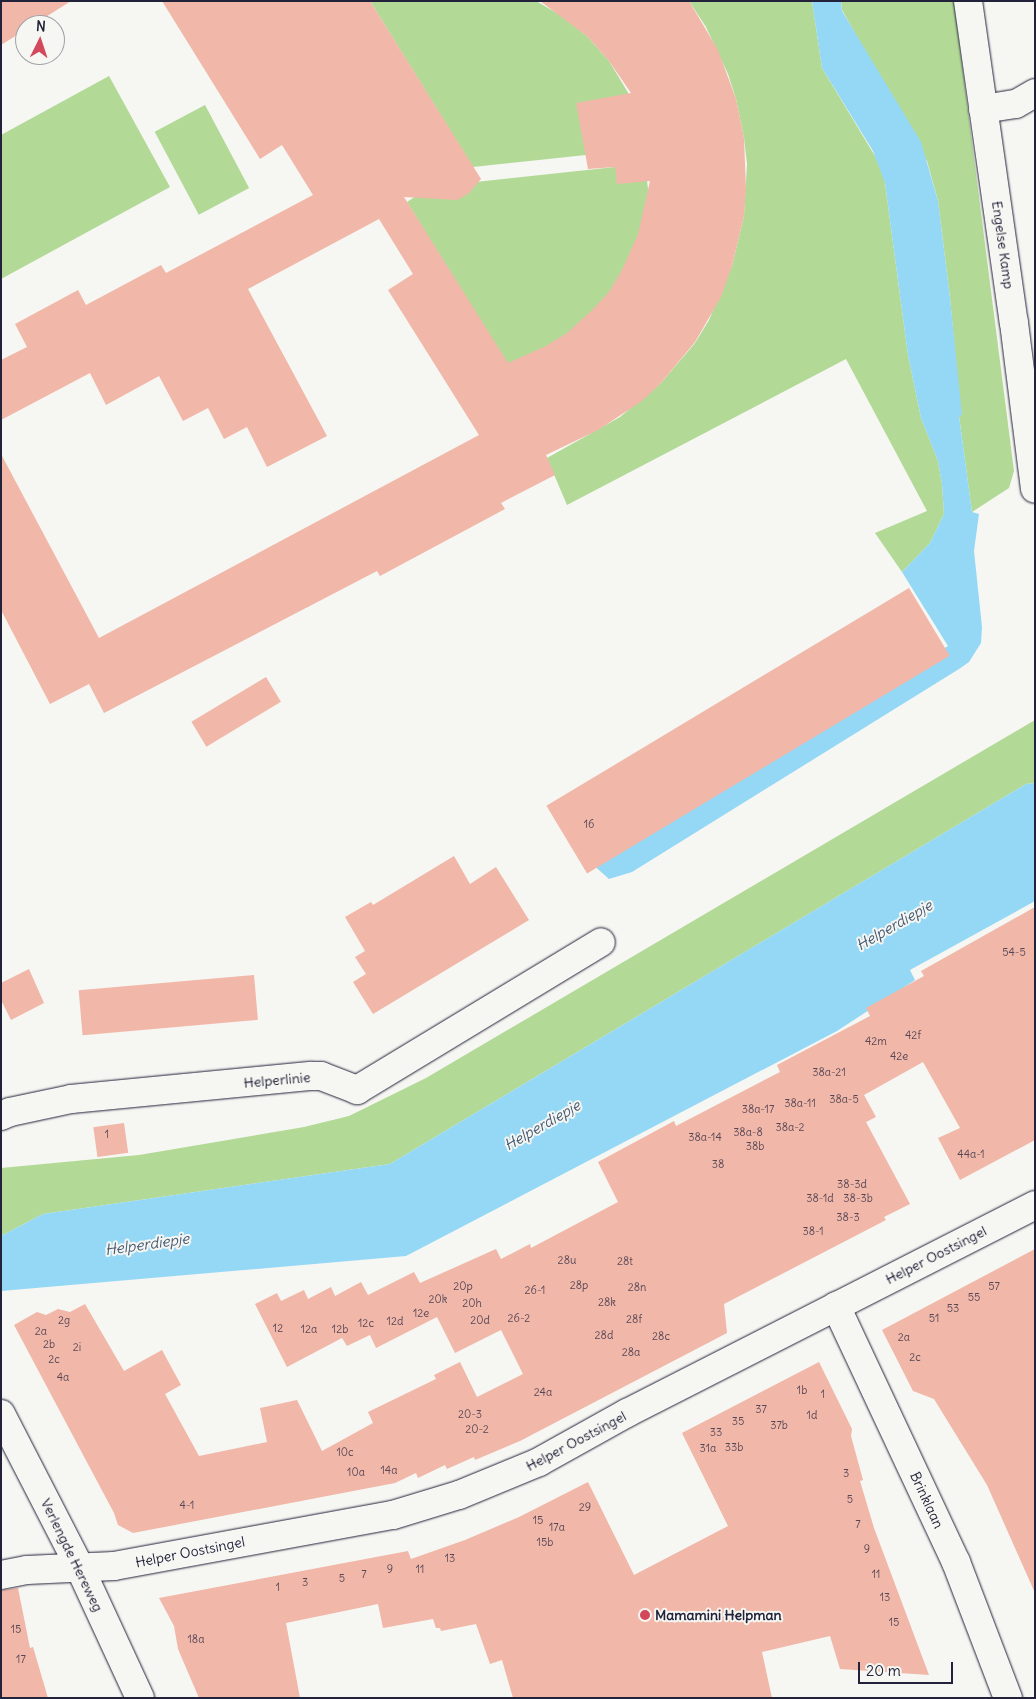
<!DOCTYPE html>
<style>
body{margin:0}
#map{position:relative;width:1036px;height:1699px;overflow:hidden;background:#f6f6f2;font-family:Delius,sans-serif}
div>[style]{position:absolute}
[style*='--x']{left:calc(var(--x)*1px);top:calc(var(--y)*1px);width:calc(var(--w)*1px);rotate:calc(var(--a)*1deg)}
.green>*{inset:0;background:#b2d996;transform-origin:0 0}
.water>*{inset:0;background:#94d8f6}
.building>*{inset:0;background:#f1b7a8;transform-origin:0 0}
.roads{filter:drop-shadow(0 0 1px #22223b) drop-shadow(0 0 1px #22223b)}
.street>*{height:28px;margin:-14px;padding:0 14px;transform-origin:14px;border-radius:14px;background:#f6f6f2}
.secondary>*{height:28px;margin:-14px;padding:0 14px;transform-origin:14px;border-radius:14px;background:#f6f6f2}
.dots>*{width:14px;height:14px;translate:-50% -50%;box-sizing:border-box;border:2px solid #f6f6f2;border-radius:50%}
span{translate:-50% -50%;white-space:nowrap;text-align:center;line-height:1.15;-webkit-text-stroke:4px #f6f6f2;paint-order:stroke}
.number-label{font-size:11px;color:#564756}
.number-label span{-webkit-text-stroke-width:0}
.street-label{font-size:14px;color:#22223b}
.poi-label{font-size:14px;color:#22223b;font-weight:700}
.left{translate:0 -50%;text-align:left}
.water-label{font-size:15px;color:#445973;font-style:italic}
.frame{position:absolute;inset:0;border:2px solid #22223b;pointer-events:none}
.north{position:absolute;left:15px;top:15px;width:50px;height:50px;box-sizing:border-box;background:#f6f6f2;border:1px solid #a1a1a9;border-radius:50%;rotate:4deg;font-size:14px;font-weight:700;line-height:20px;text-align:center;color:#22223b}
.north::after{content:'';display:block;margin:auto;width:18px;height:22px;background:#d1495b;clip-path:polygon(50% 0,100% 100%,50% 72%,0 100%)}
.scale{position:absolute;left:858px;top:1662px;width:95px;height:22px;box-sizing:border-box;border:2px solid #22223b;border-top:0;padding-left:6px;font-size:15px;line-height:18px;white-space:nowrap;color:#22223b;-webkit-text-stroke:4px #f6f6f2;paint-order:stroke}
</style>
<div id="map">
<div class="green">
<div style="clip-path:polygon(370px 1px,536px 1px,562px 16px,588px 37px,609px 61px,630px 96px,614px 152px,473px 167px)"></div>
<div style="clip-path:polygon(689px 1px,812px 1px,822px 68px,881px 166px,885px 183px,908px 355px,921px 418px,938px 461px,942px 484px,944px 514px,930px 543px,902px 572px,875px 533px,927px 511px,846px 359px,567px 505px,547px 458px,620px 417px,661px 383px,695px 343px,709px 320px,732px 266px,744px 216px,747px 164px,744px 138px,736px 99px,728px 74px,706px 27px)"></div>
<div style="clip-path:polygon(841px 1px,954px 1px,1014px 471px,1009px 488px,972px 512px,959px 416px,961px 415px,950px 298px,938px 201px,927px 161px,842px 10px)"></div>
<div style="clip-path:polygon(109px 76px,170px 187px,1px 279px,1px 135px)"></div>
<div style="left:205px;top:105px;width:94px;height:57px;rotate:62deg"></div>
<div style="clip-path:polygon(615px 167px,647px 181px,651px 210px,625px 275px,601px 311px,515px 377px,407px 202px,430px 187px)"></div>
<div style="clip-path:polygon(1035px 720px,1035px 783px,1026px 784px,390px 1164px,43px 1214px,1px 1236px,1px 1168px,139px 1155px,304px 1127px,349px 1116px,426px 1078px)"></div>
</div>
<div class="water">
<div style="clip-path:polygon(812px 1px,841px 1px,842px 11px,921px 142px,938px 201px,950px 298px,962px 415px,959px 416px,972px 512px,979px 514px,974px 551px,982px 627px,981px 643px,969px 662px,959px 669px,632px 872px,609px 879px,591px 863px,948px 646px,902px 572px,930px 543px,944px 514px,942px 484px,938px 461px,921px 418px,908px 355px,885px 183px,873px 151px,822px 68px)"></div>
<div style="clip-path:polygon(1035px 783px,1035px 901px,910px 970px,915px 980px,837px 1031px,406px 1256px,1px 1291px,1px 1236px,43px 1214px,390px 1164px,1026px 784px)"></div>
</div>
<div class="building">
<div style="clip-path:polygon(1px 1px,71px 1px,33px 25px,25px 25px,25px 30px,1px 45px)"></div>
<div style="clip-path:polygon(162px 1px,370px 1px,481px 179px,468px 194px,457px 200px,404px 197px,508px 363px,546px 346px,567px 333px,592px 310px,609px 292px,622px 270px,638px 234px,650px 181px,617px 184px,615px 167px,588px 169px,576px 103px,631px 93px,609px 61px,588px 37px,540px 1px,689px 1px,718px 50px,736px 99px,744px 138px,746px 190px,744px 216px,732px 266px,721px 297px,695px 342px,661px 383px,642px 401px,598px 430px,546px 455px,555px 475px,501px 503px,505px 509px,380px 576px,377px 571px,104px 713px,89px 684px,50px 704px,1px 610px,1px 454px,99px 638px,479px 435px,388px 290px,413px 274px,379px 219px,248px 289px,327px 436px,267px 467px,247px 427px,224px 439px,208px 408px,183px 421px,159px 376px,106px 405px,90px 373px,1px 420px,1px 360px,27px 347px,15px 324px,78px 290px,86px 305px,161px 265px,166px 273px,313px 195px,282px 145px,260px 159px)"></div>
<div style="left:909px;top:588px;width:79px;height:423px;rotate:59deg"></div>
<div style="left:266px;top:677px;width:29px;height:87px;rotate:59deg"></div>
<div style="clip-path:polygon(454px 856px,470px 884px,496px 867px,529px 920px,373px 1014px,353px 982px,366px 974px,355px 957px,365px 951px,345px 917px,371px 902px,373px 905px)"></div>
<div style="clip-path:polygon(1035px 907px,1035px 1140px,960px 1180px,938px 1138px,960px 1128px,923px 1062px,864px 1095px,876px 1117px,866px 1122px,910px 1204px,884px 1217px,886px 1220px,724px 1304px,727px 1333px,520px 1441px,475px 1460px,474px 1457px,447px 1469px,445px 1465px,418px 1478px,416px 1473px,395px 1483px,133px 1533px,118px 1525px,114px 1513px,14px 1325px,37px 1312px,46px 1315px,58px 1309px,70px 1312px,85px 1304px,124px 1371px,162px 1350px,181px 1385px,165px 1394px,199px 1456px,267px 1442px,260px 1408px,297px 1400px,322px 1451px,373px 1423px,368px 1412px,436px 1379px,434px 1375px,460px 1362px,477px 1397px,523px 1374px,501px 1330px,455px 1353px,437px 1317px,376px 1348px,370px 1335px,347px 1346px,342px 1338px,287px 1367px,255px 1304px,277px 1293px,281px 1301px,304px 1290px,308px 1299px,331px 1287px,335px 1296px,361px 1282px,368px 1295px,414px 1272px,420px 1283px,496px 1249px,501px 1259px,530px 1244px,531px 1248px,618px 1202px,598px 1162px,674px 1121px,676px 1126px,780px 1072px,777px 1065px,870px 1016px,866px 1008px,924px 976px,921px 971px)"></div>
<div style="clip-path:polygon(29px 969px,44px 1003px,11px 1020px,1px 1000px,1px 983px)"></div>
<div style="left:254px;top:975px;width:45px;height:176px;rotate:85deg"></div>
<div style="left:124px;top:1123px;width:30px;height:31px;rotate:82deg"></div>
<div style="clip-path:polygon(1035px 1249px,1035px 1593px,987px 1485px,934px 1399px,913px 1391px,882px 1330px)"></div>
<div style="clip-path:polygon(819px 1362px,852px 1429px,851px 1436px,863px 1480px,860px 1481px,874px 1528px,929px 1675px,840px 1669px,830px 1636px,762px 1652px,772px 1698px,513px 1698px,502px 1660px,490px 1664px,476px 1624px,441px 1631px,440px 1628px,436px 1628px,433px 1619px,383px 1628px,378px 1604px,286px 1623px,300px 1698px,199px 1698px,178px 1649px,174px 1626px,159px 1598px,408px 1551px,411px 1559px,465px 1540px,519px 1517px,588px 1482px,634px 1575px,728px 1526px,682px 1433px)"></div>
<div style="clip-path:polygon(18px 1588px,30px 1648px,33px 1647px,48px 1698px,1px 1698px,1px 1590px)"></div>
</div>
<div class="roads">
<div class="street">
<div style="--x:968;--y:1;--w:325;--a:81.9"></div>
<div style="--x:1014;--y:323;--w:167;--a:82.8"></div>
<div style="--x:983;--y:109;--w:33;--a:-9"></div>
<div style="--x:1016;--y:104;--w:22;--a:-30"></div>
<div style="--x:1;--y:1116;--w:10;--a:-24"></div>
<div style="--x:10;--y:1112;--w:62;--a:-12"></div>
<div style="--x:71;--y:1099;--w:242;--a:-5.5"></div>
<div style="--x:312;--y:1076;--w:9;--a:0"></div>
<div style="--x:321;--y:1076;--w:39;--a:21"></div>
<div style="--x:357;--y:1090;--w:285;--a:-31.2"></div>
<div style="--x:836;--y:1306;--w:283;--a:64.9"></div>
<div style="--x:956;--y:1562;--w:146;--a:69.1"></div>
<div style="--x:1;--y:1575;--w:26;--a:-11"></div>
<div style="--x:27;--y:1570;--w:87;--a:-2.6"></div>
<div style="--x:114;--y:1566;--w:284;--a:-10.4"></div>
<div style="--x:393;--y:1515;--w:69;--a:-16.9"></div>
<div style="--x:459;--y:1495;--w:87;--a:-22.4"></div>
<div style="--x:539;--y:1462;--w:101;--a:-29.1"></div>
<div style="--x:627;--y:1413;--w:458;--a:-27"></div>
</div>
<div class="secondary">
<div style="--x:1;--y:1414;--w:173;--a:62.8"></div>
<div style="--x:80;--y:1568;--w:143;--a:65.2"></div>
</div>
</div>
<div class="dots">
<div style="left:645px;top:1615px;background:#d1495b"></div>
</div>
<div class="number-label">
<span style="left:589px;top:824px">16</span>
<span style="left:1014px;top:952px">54-5</span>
<span style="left:913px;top:1035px">42f</span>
<span style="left:876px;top:1041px">42m</span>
<span style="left:899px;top:1056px">42e</span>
<span style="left:829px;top:1072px">38a-21</span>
<span style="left:844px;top:1099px">38a-5</span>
<span style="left:800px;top:1103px">38a-11</span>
<span style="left:758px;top:1109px">38a-17</span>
<span style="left:790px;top:1127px">38a-2</span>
<span style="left:748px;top:1132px">38a-8</span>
<span style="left:107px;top:1134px">1</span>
<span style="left:705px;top:1137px">38a-14</span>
<span style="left:755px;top:1146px">38b</span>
<span style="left:971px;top:1154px">44a-1</span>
<span style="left:718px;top:1164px">38</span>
<span style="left:852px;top:1184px">38-3d</span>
<span style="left:820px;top:1198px">38-1d</span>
<span style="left:858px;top:1198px">38-3b</span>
<span style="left:848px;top:1217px">38-3</span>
<span style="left:813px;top:1231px">38-1</span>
<span style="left:567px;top:1260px">28u</span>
<span style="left:625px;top:1261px">28t</span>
<span style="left:579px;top:1285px">28p</span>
<span style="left:463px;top:1286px">20p</span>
<span style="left:994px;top:1286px">57</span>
<span style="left:637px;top:1287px">28n</span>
<span style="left:535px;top:1290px">26-1</span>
<span style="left:974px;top:1297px">55</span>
<span style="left:438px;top:1299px">20k</span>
<span style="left:607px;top:1302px">28k</span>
<span style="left:472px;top:1303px">20h</span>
<span style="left:953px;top:1308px">53</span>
<span style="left:421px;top:1313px">12e</span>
<span style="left:519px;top:1318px">26-2</span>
<span style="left:934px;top:1318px">51</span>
<span style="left:634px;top:1319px">28f</span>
<span style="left:64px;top:1320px">2g</span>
<span style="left:480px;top:1320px">20d</span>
<span style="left:395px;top:1321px">12d</span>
<span style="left:366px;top:1323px">12c</span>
<span style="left:278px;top:1328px">12</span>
<span style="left:309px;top:1329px">12a</span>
<span style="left:340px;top:1329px">12b</span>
<span style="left:41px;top:1331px">2a</span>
<span style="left:604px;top:1335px">28d</span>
<span style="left:661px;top:1336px">28c</span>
<span style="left:904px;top:1337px">2a</span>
<span style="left:49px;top:1344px">2b</span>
<span style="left:77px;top:1347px">2i</span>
<span style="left:631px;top:1352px">28a</span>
<span style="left:915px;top:1357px">2c</span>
<span style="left:54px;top:1359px">2c</span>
<span style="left:63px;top:1377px">4a</span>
<span style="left:802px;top:1390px">1b</span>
<span style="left:543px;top:1392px">24a</span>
<span style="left:823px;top:1394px">1</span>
<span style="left:761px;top:1409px">37</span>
<span style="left:470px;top:1414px">20-3</span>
<span style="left:812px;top:1415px">1d</span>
<span style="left:738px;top:1421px">35</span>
<span style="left:779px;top:1425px">37b</span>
<span style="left:477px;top:1429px">20-2</span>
<span style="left:716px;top:1432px">33</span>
<span style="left:734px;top:1447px">33b</span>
<span style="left:708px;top:1448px">31a</span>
<span style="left:345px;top:1452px">10c</span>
<span style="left:389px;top:1470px">14a</span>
<span style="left:356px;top:1472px">10a</span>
<span style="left:846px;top:1473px">3</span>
<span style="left:850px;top:1499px">5</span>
<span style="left:187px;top:1505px">4-1</span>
<span style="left:585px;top:1507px">29</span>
<span style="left:538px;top:1520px">15</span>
<span style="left:858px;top:1524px">7</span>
<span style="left:557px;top:1527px">17a</span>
<span style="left:545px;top:1542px">15b</span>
<span style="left:867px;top:1549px">9</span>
<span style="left:450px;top:1558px">13</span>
<span style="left:390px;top:1569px">9</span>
<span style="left:420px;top:1569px">11</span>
<span style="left:364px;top:1574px">7</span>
<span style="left:876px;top:1574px">11</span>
<span style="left:342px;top:1578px">5</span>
<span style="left:305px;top:1582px">3</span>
<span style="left:278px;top:1587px">1</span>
<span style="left:885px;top:1597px">13</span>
<span style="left:894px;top:1622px">15</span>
<span style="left:16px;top:1629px">15</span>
<span style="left:196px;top:1639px">18a</span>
<span style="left:21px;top:1659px">17</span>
</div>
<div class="street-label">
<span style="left:1003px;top:245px;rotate:82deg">Engelse Kamp</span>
<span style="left:277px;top:1080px;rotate:-5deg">Helperlinie</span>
<span style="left:936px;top:1255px;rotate:-27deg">Helper Oostsingel</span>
<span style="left:576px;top:1441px;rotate:-28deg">Helper Oostsingel</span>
<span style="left:927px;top:1500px;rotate:65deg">Brinklaan</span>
<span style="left:190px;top:1552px;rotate:-11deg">Helper Oostsingel</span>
<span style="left:72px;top:1555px;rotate:64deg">Verlengde Hereweg</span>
</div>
<div class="poi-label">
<span class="left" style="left:655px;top:1615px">Mamamini Helpman</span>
</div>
<div class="water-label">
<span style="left:894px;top:925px;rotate:-30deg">Helperdiepje</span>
<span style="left:542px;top:1125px;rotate:-30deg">Helperdiepje</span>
<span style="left:147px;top:1244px;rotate:-8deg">Helperdiepje</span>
</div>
<div class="frame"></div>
<div class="north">N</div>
<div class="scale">20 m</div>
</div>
